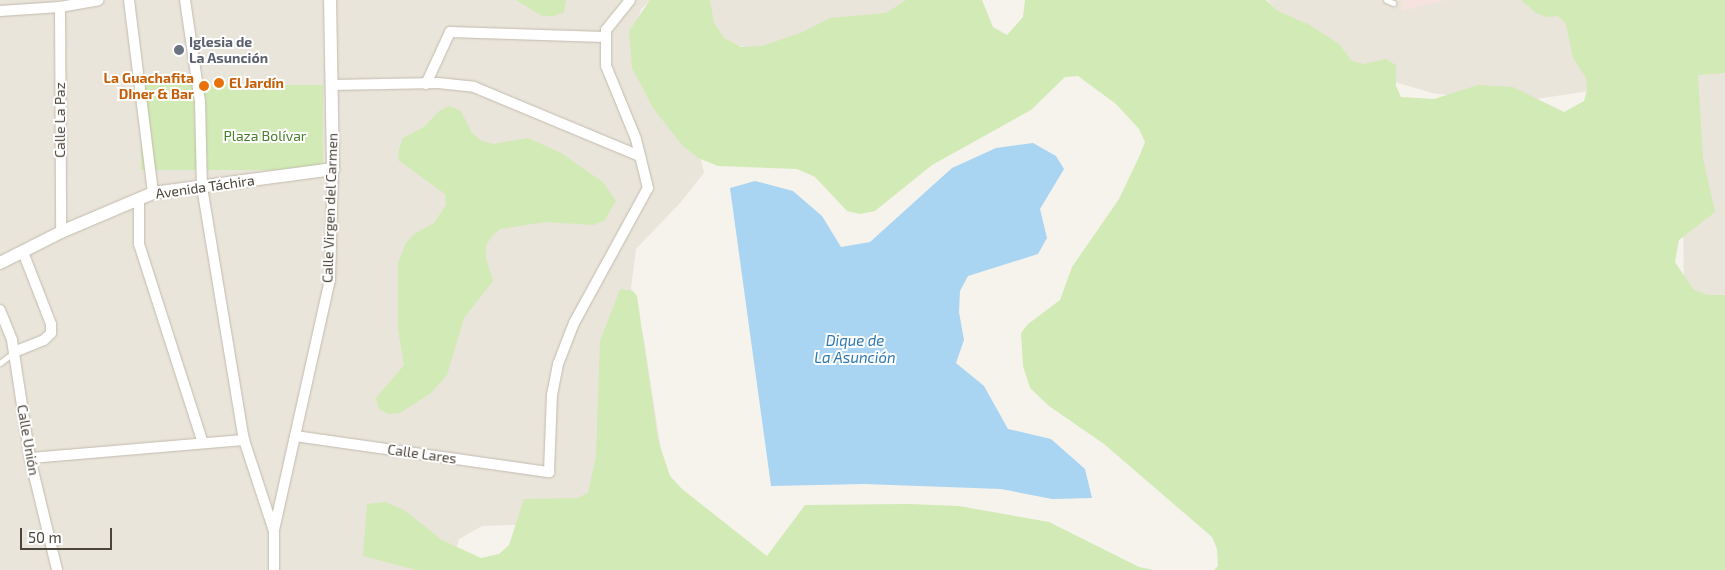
<!DOCTYPE html>
<meta charset="utf-8">
<style>
body{margin:0}
#map{position:relative;width:1725px;height:570px;overflow:hidden;background:#f6f3ec;font-family:"Exo 2",sans-serif}
div>[style]{position:absolute}
[style*='--x']{left:calc(var(--x)*1px);top:calc(var(--y)*1px);width:calc(var(--w)*1px);rotate:calc(var(--a)*1deg)}
.residential>*{inset:0;background:#eae5da}
.medical>*{inset:0;background:#f6e3e0}
.green>*{inset:0;background:#d2eab5;transform-origin:0 0}
.water>*{inset:0;background:#a9d4f2}
.roads{filter:drop-shadow(0 0 1px #c2bbae) drop-shadow(0 0 1px #c2bbae)}
.service>*{height:5px;margin:-2.5px;padding:0 2.5px;transform-origin:2.5px;border-radius:2.5px;background:#fff}
.minor>*{height:10px;margin:-5px;padding:0 5px;transform-origin:5px;border-radius:5px;background:#fff}
.tertiary>*{height:12px;margin:-6px;padding:0 6px;transform-origin:6px;border-radius:6px;background:#fff}
.dots>*{width:14px;height:14px;translate:-50% -50%;box-sizing:border-box;border:2px solid #fff;border-radius:50%}
span{translate:-50% -50%;white-space:nowrap;text-align:center;line-height:1.15;-webkit-text-stroke:4px #fff;paint-order:stroke}
.worship-label{font-size:14px;color:#5b616d;font-weight:700}
.left{translate:0 -50%;text-align:left}
.food-label{font-size:14px;color:#c56008;font-weight:700}
.right{translate:-100% -50%;text-align:right}
.street-label{font-size:14px;color:#4b4439}
.park-label{font-size:14px;color:#4a7f2a}
.water-label{font-size:15px;color:#2e7ab2;font-style:italic}
.scale{position:absolute;left:20px;top:528px;width:92px;height:22px;box-sizing:border-box;border:2px solid #4b4439;border-top:0;padding-left:6px;font-size:15px;line-height:18px;white-space:nowrap;color:#4b4439;-webkit-text-stroke:4px #fff;paint-order:stroke}
</style>
<div id="map">
<div class="residential">
<div style="clip-path:polygon(0 0,651px 0,641px 9px,632px 41px,696px 139px,704px 173px,680px 203px,636px 249px,631px 288px,644px 340px,667px 489px,532px 524px,482px 526px,459px 539px,451px 570px,0 570px)"></div>
<div style="clip-path:polygon(695px 0,983px 0,765px 51px,730px 44px,707px 24px)"></div>
<div style="clip-path:polygon(1268px 0,1725px 0,1725px 385px,1684px 290px,1681px 56px,1583px 92px,1508px 103px,1432px 93px,1372px 75px,1300px 39px)"></div>
</div>
<div class="medical">
<div style="clip-path:polygon(1401px 0,1446px 0,1402px 11px)"></div>
</div>
<div class="green">
<div style="clip-path:polygon(516px 0,566px 0,564px 12px,554px 16px,542px 16px)"></div>
<div style="clip-path:polygon(650px 0,710px 0,714px 23px,724px 38px,741px 47px,762px 46px,803px 32px,830px 18px,886px 13px,906px 0,982px 0,993px 27px,1007px 35px,1023px 17px,1025px 0,1266px 0,1278px 11px,1310px 25px,1339px 44px,1352px 61px,1364px 64px,1386px 59px,1396px 65px,1396px 86px,1401px 97px,1434px 99px,1478px 85px,1513px 87px,1564px 112px,1584px 101px,1587px 90px,1586px 78px,1573px 58px,1566px 24px,1558px 16px,1547px 17px,1536px 13px,1521px 0,1725px 0,1725px 73px,1698px 75px,1703px 158px,1715px 212px,1679px 240px,1675px 262px,1693px 289px,1707px 295px,1725px 295px,1725px 570px,1214px 570px,1218px 566px,1217px 549px,1212px 537px,1104px 444px,1049px 406px,1030px 388px,1023px 366px,1021px 333px,1028px 324px,1060px 300px,1072px 267px,1119px 199px,1139px 157px,1145px 142px,1139px 129px,1116px 104px,1078px 76px,1065px 77px,1031px 110px,932px 165px,875px 211px,860px 214px,847px 211px,815px 177px,797px 169px,718px 166px,698px 158px,682px 145px,653px 108px,632px 68px,629px 31px)"></div>
<div style="left:323px;top:85px;width:85px;height:182px;rotate:90deg"></div>
<div style="clip-path:polygon(449px 106px,461px 111px,472px 133px,482px 141px,493px 144px,528px 138px,561px 153px,603px 182px,616px 201px,604px 221px,593px 225px,546px 222px,500px 229px,492px 236px,486px 245px,486px 258px,493px 281px,464px 318px,447px 375px,431px 393px,400px 413px,389px 414px,379px 409px,376px 398px,404px 365px,398px 330px,398px 263px,406px 243px,414px 234px,434px 223px,446px 205px,445px 194px,398px 160px,399px 149px,403px 138px,424px 127px,439px 111px)"></div>
<div style="clip-path:polygon(620px 289px,633px 291px,637px 296px,658px 440px,670px 476px,682px 489px,767px 556px,805px 505px,909px 504px,959px 506px,1049px 522px,1139px 567px,1153px 570px,416px 570px,363px 556px,367px 504px,385px 502px,404px 510px,442px 540px,481px 558px,499px 554px,509px 545px,524px 499px,577px 498px,588px 493px,596px 457px,600px 341px)"></div>
</div>
<div class="water">
<div style="clip-path:polygon(1033px 143px,1056px 156px,1064px 169px,1040px 209px,1047px 238px,1038px 254px,968px 276px,960px 291px,959px 312px,964px 340px,956px 363px,984px 386px,1008px 429px,1051px 439px,1085px 469px,1092px 498px,1052px 499px,1001px 489px,864px 484px,771px 486px,730px 188px,755px 181px,793px 191px,822px 216px,841px 247px,870px 242px,952px 168px,996px 148px)"></div>
</div>
<div class="roads">
<div class="service">
<div style="--x:1386;--y:0;--w:8;--a:23"></div>
<div style="--x:0;--y:363;--w:18;--a:-38"></div>
</div>
<div class="minor">
<div style="--x:129;--y:0;--w:194;--a:82.9"></div>
<div style="--x:185;--y:0;--w:102;--a:81.6"></div>
<div style="--x:200;--y:101;--w:86;--a:88.7"></div>
<div style="--x:202;--y:187;--w:256;--a:80.6"></div>
<div style="--x:244;--y:440;--w:96;--a:71.8"></div>
<div style="--x:274;--y:531;--w:39;--a:90"></div>
<div style="--x:60;--y:7;--w:225;--a:89.7"></div>
<div style="--x:0;--y:11;--w:60;--a:-3.8"></div>
<div style="--x:60;--y:7;--w:39;--a:-10"></div>
<div style="--x:426;--y:84;--w:57;--a:-65.2"></div>
<div style="--x:450;--y:32;--w:154;--a:1.9"></div>
<div style="--x:332;--y:85;--w:106;--a:-1.1"></div>
<div style="--x:438;--y:83;--w:36;--a:6"></div>
<div style="--x:474;--y:87;--w:180;--a:22.6"></div>
<div style="--x:139;--y:199;--w:45;--a:90"></div>
<div style="--x:139;--y:244;--w:209;--a:72.2"></div>
<div style="--x:0;--y:310;--w:32;--a:68"></div>
<div style="--x:12;--y:340;--w:119;--a:81.3"></div>
<div style="--x:30;--y:458;--w:115;--a:76.4"></div>
<div style="--x:14;--y:352;--w:32;--a:-22"></div>
<div style="--x:44;--y:340;--w:10;--a:-45"></div>
<div style="--x:51;--y:333;--w:9;--a:-90"></div>
<div style="--x:51;--y:324;--w:77;--a:-111.3"></div>
<div style="--x:295;--y:436;--w:257;--a:8.1"></div>
<div style="--x:549;--y:472;--w:77;--a:-87.8"></div>
<div style="--x:552;--y:395;--w:32;--a:-79"></div>
<div style="--x:558;--y:364;--w:44;--a:-68.7"></div>
<div style="--x:574;--y:323;--w:154;--a:-61.3"></div>
<div style="--x:648;--y:188;--w:50;--a:-103.8"></div>
<div style="--x:636;--y:139;--w:79;--a:-112.3"></div>
<div style="--x:606;--y:66;--w:36;--a:-90"></div>
<div style="--x:606;--y:30;--w:38;--a:-51"></div>
<div style="--x:30;--y:458;--w:215;--a:-4.8"></div>
<div style="--x:274;--y:530;--w:256;--a:-77.4"></div>
<div style="--x:330;--y:280;--w:111;--a:-88.5"></div>
</div>
<div class="tertiary">
<div style="--x:0;--y:263;--w:68;--a:-26.9"></div>
<div style="--x:61;--y:232;--w:100;--a:-23"></div>
<div style="--x:153;--y:193;--w:182;--a:-7.6"></div>
<div style="--x:333;--y:169;--w:169;--a:-91"></div>
</div>
</div>
<div class="dots">
<div style="left:179px;top:50px;background:#6b7280"></div>
<div style="left:219px;top:83px;background:#e8710a"></div>
<div style="left:204px;top:86px;background:#e8710a"></div>
</div>
<div class="worship-label">
<span class="left" style="left:189px;top:50px">Iglesia de<br>La Asunción</span>
</div>
<div class="food-label">
<span class="right" style="left:194px;top:86px">La Guachafita<br>DIner &amp; Bar</span>
<span class="left" style="left:229px;top:83px">El Jardín</span>
</div>
<div class="street-label">
<span style="left:60px;top:120px;rotate:-90deg">Calle La Paz</span>
<span style="left:205px;top:187px;rotate:-8deg">Avenida Táchira</span>
<span style="left:330px;top:208px;rotate:-88deg">Calle Virgen del Carmen</span>
<span style="left:28px;top:440px;rotate:80deg">Calle Unión</span>
<span style="left:422px;top:454px;rotate:8deg">Calle Lares</span>
</div>
<div class="park-label">
<span style="left:265px;top:136px">Plaza Bolívar</span>
</div>
<div class="water-label">
<span style="left:855px;top:349px">Dique de<br>La Asunción</span>
</div>
<div class="scale">50 m</div>
</div>
